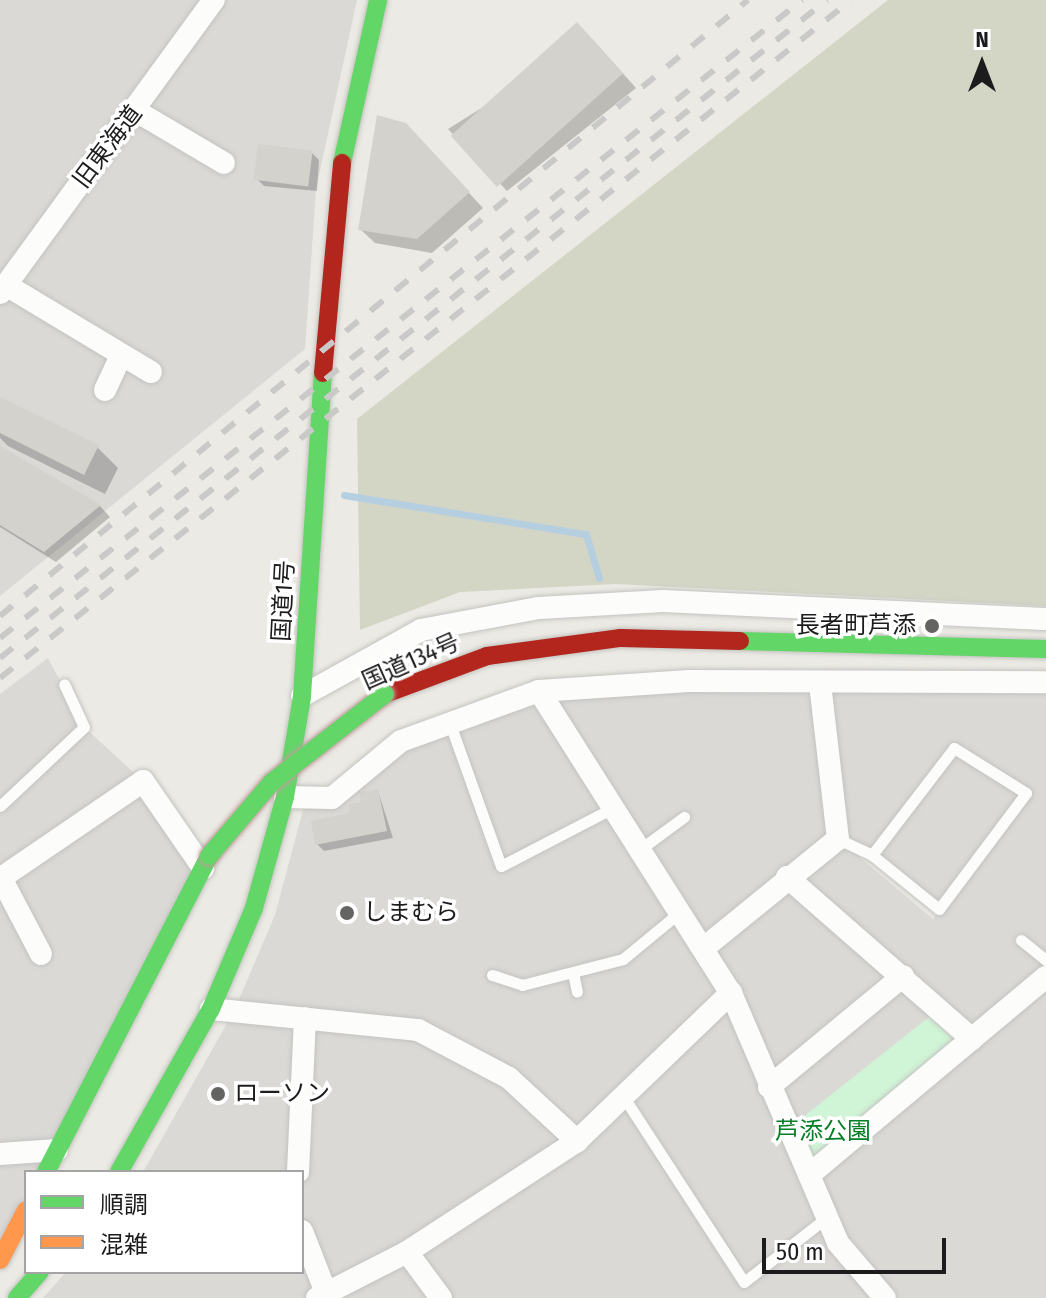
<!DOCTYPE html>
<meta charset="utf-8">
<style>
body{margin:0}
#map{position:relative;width:1046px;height:1298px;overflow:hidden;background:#ebeae4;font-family:"Fira Sans Condensed","Noto Sans JP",sans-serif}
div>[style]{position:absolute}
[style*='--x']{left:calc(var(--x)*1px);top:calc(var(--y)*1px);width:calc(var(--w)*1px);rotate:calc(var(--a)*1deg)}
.residential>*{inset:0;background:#dad9d6}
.construction>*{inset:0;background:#d3d5c5}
.park>*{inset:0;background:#d0f4d6}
.shadow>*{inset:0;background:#0003}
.stream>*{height:7px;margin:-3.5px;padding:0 3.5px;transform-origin:3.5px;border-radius:3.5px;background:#b5cfe0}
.building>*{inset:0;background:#d4d2cc;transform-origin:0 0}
.roads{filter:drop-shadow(0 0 2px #c3c3c0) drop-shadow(0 0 2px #c3c3c0)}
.lane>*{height:11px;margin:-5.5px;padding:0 5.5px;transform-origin:5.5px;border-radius:5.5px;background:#fcfcfb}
.street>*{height:22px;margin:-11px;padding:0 11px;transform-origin:11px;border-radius:11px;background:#fcfcfb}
.fast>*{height:18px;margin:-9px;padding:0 9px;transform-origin:9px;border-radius:9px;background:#63d668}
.slow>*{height:18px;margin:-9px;padding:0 9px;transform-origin:9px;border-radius:9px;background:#ff974d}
.jam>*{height:18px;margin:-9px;padding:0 9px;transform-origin:9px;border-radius:9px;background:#b3261e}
.rail>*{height:6px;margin-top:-3px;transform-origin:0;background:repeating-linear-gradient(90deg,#c9c9c8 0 16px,transparent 0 32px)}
.bridges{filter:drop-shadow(0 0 2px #c19b9e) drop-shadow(0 0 2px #c19b9e)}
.fast-bridge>*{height:18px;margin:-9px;padding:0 9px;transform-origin:9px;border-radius:9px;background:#63d668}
.dots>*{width:22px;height:22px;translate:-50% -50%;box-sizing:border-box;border:4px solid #fff;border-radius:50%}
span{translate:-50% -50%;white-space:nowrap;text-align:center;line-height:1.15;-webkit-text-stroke:7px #fff;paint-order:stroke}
.street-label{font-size:24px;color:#1c1c1c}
.poi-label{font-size:24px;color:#1c1c1c}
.right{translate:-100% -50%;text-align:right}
.left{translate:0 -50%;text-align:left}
.park-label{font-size:24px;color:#067e26}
.legend{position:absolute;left:24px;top:1170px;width:280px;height:104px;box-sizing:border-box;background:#fff;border:2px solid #a4a4a4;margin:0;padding:10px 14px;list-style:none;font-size:24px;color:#1c1c1c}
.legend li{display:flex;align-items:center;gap:16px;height:40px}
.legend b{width:40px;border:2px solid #a4a4a4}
.north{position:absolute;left:942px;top:24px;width:80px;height:80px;-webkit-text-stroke:6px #fff;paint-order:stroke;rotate:0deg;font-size:22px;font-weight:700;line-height:32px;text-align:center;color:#1c1c1c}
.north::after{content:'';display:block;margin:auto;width:28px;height:36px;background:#1c1c1c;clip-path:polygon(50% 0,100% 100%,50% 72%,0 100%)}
.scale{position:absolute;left:762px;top:1238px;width:184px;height:36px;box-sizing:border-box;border:4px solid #1c1c1c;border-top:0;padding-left:10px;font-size:24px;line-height:28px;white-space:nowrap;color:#1c1c1c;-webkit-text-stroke:6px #fff;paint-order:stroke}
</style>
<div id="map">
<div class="residential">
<div style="clip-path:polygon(0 0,357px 0,316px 189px,305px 349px,0 596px)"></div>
<div style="clip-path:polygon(48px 658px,84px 727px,143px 781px,203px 868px,46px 1172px,26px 1172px,26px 1210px,0 1260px,0 694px)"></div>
<div style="clip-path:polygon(evenodd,1046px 682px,1046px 1298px,43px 1298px,66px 1272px,302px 1272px,302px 1172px,143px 1172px,234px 1011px,275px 915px,306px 799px,332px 798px,401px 741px,539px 691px,1046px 682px,840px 839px,939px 909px,933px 919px,839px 840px,840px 839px)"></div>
</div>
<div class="construction">
<div style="clip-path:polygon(888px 0,1046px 0,1046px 606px,616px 584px,460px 592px,360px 630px,357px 419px)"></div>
</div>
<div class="park">
<div style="clip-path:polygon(939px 1009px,972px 1039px,809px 1175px,788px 1129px)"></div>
</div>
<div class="shadow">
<div style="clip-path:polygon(592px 39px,636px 88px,507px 191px,448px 129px)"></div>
<div style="clip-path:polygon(420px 140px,483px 208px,432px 253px,375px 243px,360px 229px)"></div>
<div style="clip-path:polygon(312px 153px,319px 160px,317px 191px,264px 186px,257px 179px)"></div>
<div style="clip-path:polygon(0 400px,97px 447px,118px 468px,105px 494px,8px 446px,0 438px)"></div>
<div style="clip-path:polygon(1px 449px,100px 506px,110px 517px,56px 562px,0 527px)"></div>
<div style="clip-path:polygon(378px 791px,393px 838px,324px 851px,317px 844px)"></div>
</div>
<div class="stream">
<div style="--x:344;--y:495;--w:245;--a:9.2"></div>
<div style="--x:586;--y:534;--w:46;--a:73.5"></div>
</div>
<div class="building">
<div style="left:577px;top:22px;width:69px;height:170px;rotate:48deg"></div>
<div style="clip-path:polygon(377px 115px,406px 123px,470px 192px,417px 239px,358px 230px)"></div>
<div style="left:258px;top:144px;width:55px;height:36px;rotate:7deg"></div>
<div style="clip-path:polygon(0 397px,99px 445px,84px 475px,0 433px)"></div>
<div style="clip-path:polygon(0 446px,101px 505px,44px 552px,0 525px)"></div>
<div style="clip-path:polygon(378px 789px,387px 831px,315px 845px,311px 821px,349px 813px,349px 804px,361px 802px,359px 792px)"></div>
</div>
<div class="roads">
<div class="lane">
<div style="--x:449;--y:721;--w:154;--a:70.3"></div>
<div style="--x:501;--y:866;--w:124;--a:-27.4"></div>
<div style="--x:0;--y:806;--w:115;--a:-43.2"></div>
<div style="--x:84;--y:727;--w:47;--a:-114.9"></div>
<div style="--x:838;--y:839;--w:38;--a:25"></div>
<div style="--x:872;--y:855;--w:86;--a:38.9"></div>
<div style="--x:939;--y:909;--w:145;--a:-53.1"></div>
<div style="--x:1026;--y:793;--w:85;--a:-148"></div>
<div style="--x:954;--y:748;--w:135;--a:127.5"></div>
<div style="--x:639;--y:850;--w:56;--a:-36.3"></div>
<div style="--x:1021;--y:940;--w:32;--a:39"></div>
<div style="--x:573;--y:973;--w:19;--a:78"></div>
<div style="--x:492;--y:975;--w:32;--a:18"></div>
<div style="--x:522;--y:985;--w:104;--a:-14.4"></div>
<div style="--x:623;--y:959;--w:75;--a:-39.6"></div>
<div style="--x:625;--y:1099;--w:218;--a:57"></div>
<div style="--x:744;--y:1282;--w:104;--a:-38"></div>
</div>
<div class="street">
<div style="--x:136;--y:111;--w:102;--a:30.6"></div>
<div style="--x:6;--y:285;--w:169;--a:31"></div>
<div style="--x:0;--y:293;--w:363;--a:-53.9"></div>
<div style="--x:105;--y:390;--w:35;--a:-65"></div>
<div style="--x:539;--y:691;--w:358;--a:57.6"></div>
<div style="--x:731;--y:993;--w:272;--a:66.8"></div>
<div style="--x:838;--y:1243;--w:72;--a:49.5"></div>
<div style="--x:302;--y:696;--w:136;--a:-29"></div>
<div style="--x:421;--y:630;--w:120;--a:-10.6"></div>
<div style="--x:539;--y:608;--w:124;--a:-3.2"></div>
<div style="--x:663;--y:601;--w:383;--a:2.7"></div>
<div style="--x:285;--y:797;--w:47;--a:1.2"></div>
<div style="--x:332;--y:798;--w:89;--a:-39.6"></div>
<div style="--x:401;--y:741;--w:147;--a:-19.9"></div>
<div style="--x:539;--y:691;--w:150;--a:-3.8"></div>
<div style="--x:689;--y:681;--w:357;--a:0.2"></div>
<div style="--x:0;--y:876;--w:88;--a:62.3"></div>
<div style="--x:787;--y:877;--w:246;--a:41.2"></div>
<div style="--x:1;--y:878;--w:172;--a:-34.3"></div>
<div style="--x:143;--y:781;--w:106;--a:55.4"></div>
<div style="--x:705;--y:947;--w:171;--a:-39.1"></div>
<div style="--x:838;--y:839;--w:156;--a:-96.6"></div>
<div style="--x:211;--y:1009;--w:208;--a:5.8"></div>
<div style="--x:418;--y:1030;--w:103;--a:27.8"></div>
<div style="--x:509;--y:1078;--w:93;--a:42.8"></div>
<div style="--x:769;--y:1087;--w:174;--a:-39.6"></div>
<div style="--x:0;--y:1154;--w:57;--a:-4"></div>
<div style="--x:298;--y:1172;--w:154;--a:-87.4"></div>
<div style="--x:809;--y:1175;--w:309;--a:-39.9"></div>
<div style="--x:302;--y:1231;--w:66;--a:68.8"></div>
<div style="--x:407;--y:1252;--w:57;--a:53.5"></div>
<div style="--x:317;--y:1298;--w:101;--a:-27.1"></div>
<div style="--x:407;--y:1252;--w:203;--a:-33.1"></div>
<div style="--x:577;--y:1141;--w:214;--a:-43.9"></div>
</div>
<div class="fast">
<div style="--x:342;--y:163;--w:167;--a:-77.5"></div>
<div style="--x:740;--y:641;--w:306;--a:1.5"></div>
<div style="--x:46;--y:1172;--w:356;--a:-62.7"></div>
<div style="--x:119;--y:1172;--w:187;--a:-60.6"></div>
<div style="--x:211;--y:1009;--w:110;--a:-66.9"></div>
<div style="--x:254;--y:908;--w:115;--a:-74.4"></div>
<div style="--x:285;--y:797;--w:102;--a:-80.4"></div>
<div style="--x:302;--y:696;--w:324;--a:-86.3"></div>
<div style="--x:17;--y:1298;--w:35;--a:-49"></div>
</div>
<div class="slow">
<div style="--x:0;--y:1260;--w:56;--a:-62.5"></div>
</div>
<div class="jam">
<div style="--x:323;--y:373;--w:211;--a:-84.8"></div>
<div style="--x:385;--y:694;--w:109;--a:-20.4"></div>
<div style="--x:487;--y:656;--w:135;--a:-7.7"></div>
<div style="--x:621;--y:638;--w:119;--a:1.4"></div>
</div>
</div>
<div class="rail">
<div style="--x:0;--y:616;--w:969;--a:-39.47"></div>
<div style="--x:0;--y:638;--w:1025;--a:-38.5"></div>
<div style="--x:0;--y:658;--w:1057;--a:-38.51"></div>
<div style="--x:0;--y:678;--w:1088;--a:-38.54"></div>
</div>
<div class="bridges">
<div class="fast-bridge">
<div style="--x:209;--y:856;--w:97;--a:-49.6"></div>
<div style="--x:272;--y:782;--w:143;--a:-37.9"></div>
</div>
</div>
<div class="dots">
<div style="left:932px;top:626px;background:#646462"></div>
<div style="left:347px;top:913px;background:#646462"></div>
<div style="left:218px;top:1094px;background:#646462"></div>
</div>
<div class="street-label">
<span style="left:108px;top:147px;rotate:-53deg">旧東海道</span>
<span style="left:284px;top:601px;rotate:-87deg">国道1号</span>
<span style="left:411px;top:662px;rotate:-24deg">国道134号</span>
</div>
<div class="poi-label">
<span class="right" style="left:916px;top:626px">長者町芦添</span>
<span class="left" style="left:363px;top:913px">しまむら</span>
<span class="left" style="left:234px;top:1094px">ローソン</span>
</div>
<div class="park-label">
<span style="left:823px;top:1132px">芦添公園</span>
</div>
<ul class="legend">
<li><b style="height:10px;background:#63d668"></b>順調</li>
<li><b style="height:10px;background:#ff974d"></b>混雑</li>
</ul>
<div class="north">N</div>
<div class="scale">50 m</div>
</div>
